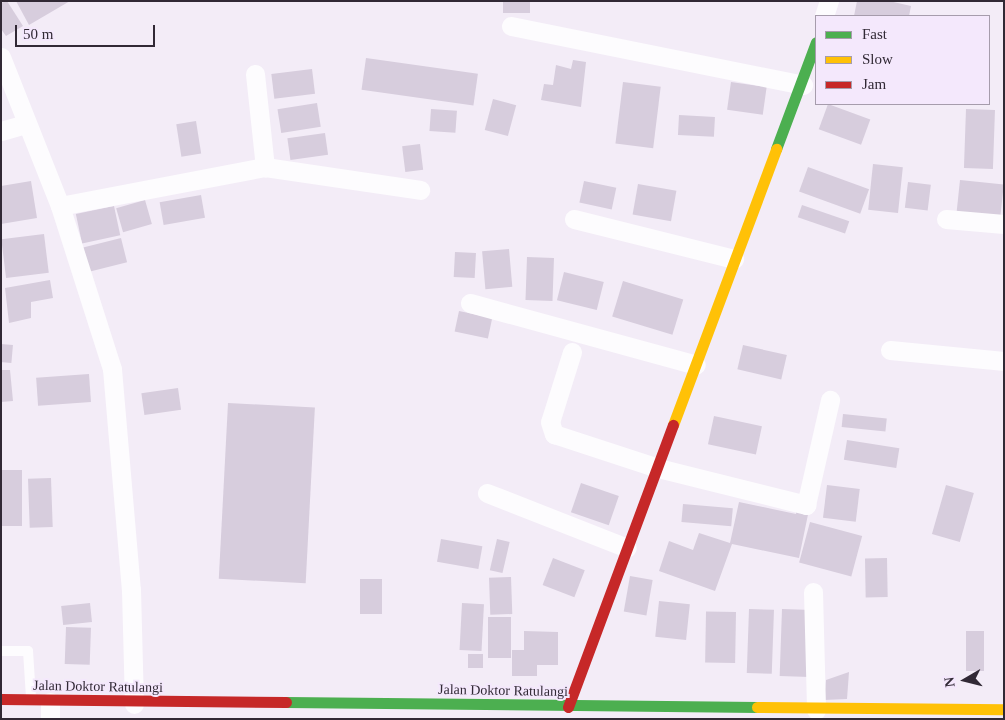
<!DOCTYPE html>
<style>
body{margin:0}
#map{position:relative;width:1005px;height:720px;overflow:hidden;background:#f3ecf7;font-family:"Times New Roman",serif}
div>[style]{position:absolute}
[style*='--x']{left:calc(var(--x)*1px);top:calc(var(--y)*1px);width:calc(var(--w)*1px);rotate:calc(var(--a)*1deg)}
.building>*{inset:0;background:#d7cddd;transform-origin:0 0}
.lane>*{height:10px;margin:-5px;padding:0 5px;transform-origin:5px;border-radius:5px;background:#fdfcfe}
.street>*{height:19px;margin:-9.5px;padding:0 9.5px;transform-origin:9.5px;border-radius:9.5px;background:#fdfcfe}
.fast>*{height:11px;margin:-5.5px;padding:0 5.5px;transform-origin:5.5px;border-radius:5.5px;background:#4caf50}
.slow>*{height:11px;margin:-5.5px;padding:0 5.5px;transform-origin:5.5px;border-radius:5.5px;background:#ffc107}
.jam>*{height:11px;margin:-5.5px;padding:0 5.5px;transform-origin:5.5px;border-radius:5.5px;background:#c62828}
span{translate:-50% -50%;white-space:nowrap;text-align:center;line-height:1.15;-webkit-text-stroke:4px #f4e8fc;paint-order:stroke}
.street-label{font-size:14px;color:#312935}
.frame{position:absolute;inset:0;border:2px solid #312935;pointer-events:none}
.legend{position:absolute;left:815px;top:15px;width:175px;height:90px;box-sizing:border-box;background:#f4e8fc;border:1px solid #a69cac;margin:0;padding:6px 9px;list-style:none;font-size:15px;color:#312935}
.legend li{display:flex;align-items:center;gap:10px;height:25px}
.legend b{width:25px;border:1px solid #a69cac}
.north{position:absolute;left:940px;top:655px;width:50px;height:50px;-webkit-text-stroke:4px #f4e8fc;paint-order:stroke;rotate:262deg;font-size:14px;font-weight:700;line-height:20px;text-align:center;color:#312935}
.north::after{content:'';display:block;margin:auto;width:18px;height:22px;background:#312935;clip-path:polygon(50% 0,100% 100%,50% 72%,0 100%)}
.scale{position:absolute;left:15px;top:25px;width:140px;height:22px;box-sizing:border-box;border:2px solid #312935;border-top:0;padding-left:6px;font-size:15px;line-height:18px;white-space:nowrap;color:#312935;-webkit-text-stroke:4px #f4e8fc;paint-order:stroke}
</style>
<div id="map">
<div class="building">
<div style="clip-path:polygon(7px 1px,23px 26px,6px 36px,1px 29px,1px 3px)"></div>
<div style="clip-path:polygon(16px 1px,70px 1px,29px 25px)"></div>
<div style="left:503px;top:1px;width:27px;height:12px"></div>
<div style="clip-path:polygon(857px 1px,889px 1px,911px 6px,909px 16px,854px 16px)"></div>
<div style="left:366px;top:58px;width:113px;height:32px;rotate:8deg"></div>
<div style="clip-path:polygon(573px 60px,586px 62px,581px 107px,541px 100px,544px 84px,553px 85px,556px 65px,571px 69px)"></div>
<div style="left:312px;top:69px;width:25px;height:41px;rotate:83deg"></div>
<div style="left:623px;top:82px;width:38px;height:62px;rotate:7deg"></div>
<div style="left:731px;top:82px;width:36px;height:28px;rotate:8deg"></div>
<div style="left:493px;top:99px;width:24px;height:32px;rotate:15deg"></div>
<div style="left:317px;top:103px;width:24px;height:40px;rotate:81deg"></div>
<div style="left:828px;top:104px;width:45px;height:27px;rotate:20deg"></div>
<div style="left:431px;top:109px;width:26px;height:22px;rotate:4deg"></div>
<div style="left:966px;top:109px;width:29px;height:59px;rotate:2deg"></div>
<div style="left:679px;top:115px;width:36px;height:20px;rotate:3deg"></div>
<div style="left:196px;top:121px;width:33px;height:20px;rotate:81deg"></div>
<div style="left:325px;top:133px;width:22px;height:38px;rotate:82deg"></div>
<div style="left:420px;top:144px;width:26px;height:18px;rotate:83deg"></div>
<div style="left:873px;top:164px;width:30px;height:46px;rotate:6deg"></div>
<div style="left:808px;top:167px;width:65px;height:26px;rotate:20deg"></div>
<div style="left:960px;top:180px;width:44px;height:34px;rotate:6deg"></div>
<div style="clip-path:polygon(31px 181px,37px 218px,1px 224px,1px 186px)"></div>
<div style="left:584px;top:181px;width:33px;height:22px;rotate:12deg"></div>
<div style="left:908px;top:182px;width:23px;height:26px;rotate:7deg"></div>
<div style="left:638px;top:184px;width:39px;height:31px;rotate:10deg"></div>
<div style="left:201px;top:195px;width:23px;height:42px;rotate:80deg"></div>
<div style="left:145px;top:200px;width:25px;height:30px;rotate:74deg"></div>
<div style="left:802px;top:205px;width:50px;height:13px;rotate:19deg"></div>
<div style="left:114px;top:206px;width:30px;height:39px;rotate:78deg"></div>
<div style="left:44px;top:234px;width:39px;height:43px;rotate:83deg"></div>
<div style="left:121px;top:238px;width:25px;height:39px;rotate:76deg"></div>
<div style="left:509px;top:249px;width:38px;height:27px;rotate:85deg"></div>
<div style="left:455px;top:252px;width:21px;height:25px;rotate:3deg"></div>
<div style="left:527px;top:257px;width:27px;height:43px;rotate:2deg"></div>
<div style="left:564px;top:272px;width:41px;height:29px;rotate:14deg"></div>
<div style="clip-path:polygon(50px 280px,53px 298px,31px 302px,31px 318px,9px 323px,5px 288px)"></div>
<div style="left:623px;top:281px;width:63px;height:37px;rotate:17deg"></div>
<div style="left:459px;top:311px;width:34px;height:21px;rotate:12deg"></div>
<div style="left:1px;top:344px;width:12px;height:18px;rotate:5deg"></div>
<div style="left:743px;top:345px;width:45px;height:25px;rotate:13deg"></div>
<div style="clip-path:polygon(1px 370px,10px 370px,13px 401px,1px 402px)"></div>
<div style="left:89px;top:374px;width:28px;height:53px;rotate:86deg"></div>
<div style="left:178px;top:388px;width:22px;height:37px;rotate:82deg"></div>
<div style="left:228px;top:403px;width:87px;height:176px;rotate:3deg"></div>
<div style="left:843px;top:414px;width:44px;height:13px;rotate:6deg"></div>
<div style="left:714px;top:416px;width:49px;height:29px;rotate:12deg"></div>
<div style="left:847px;top:440px;width:53px;height:20px;rotate:9deg"></div>
<div style="left:1px;top:470px;width:21px;height:56px"></div>
<div style="left:51px;top:478px;width:49px;height:23px;rotate:88deg"></div>
<div style="left:581px;top:483px;width:40px;height:31px;rotate:19deg"></div>
<div style="left:827px;top:485px;width:33px;height:33px;rotate:7deg"></div>
<div style="left:946px;top:485px;width:29px;height:51px;rotate:16deg"></div>
<div style="clip-path:polygon(799px 498px,811px 500px,799px 558px,732px 544px,715px 591px,659px 571px,669px 541px,693px 550px,699px 533px,730px 543px,739px 502px,796px 514px)"></div>
<div style="left:683px;top:504px;width:50px;height:18px;rotate:5deg"></div>
<div style="left:810px;top:522px;width:54px;height:42px;rotate:15deg"></div>
<div style="left:441px;top:539px;width:42px;height:23px;rotate:10deg"></div>
<div style="left:497px;top:539px;width:13px;height:32px;rotate:13deg"></div>
<div style="left:553px;top:558px;width:34px;height:29px;rotate:21deg"></div>
<div style="left:887px;top:558px;width:39px;height:22px;rotate:89deg"></div>
<div style="left:630px;top:576px;width:23px;height:36px;rotate:10deg"></div>
<div style="left:511px;top:577px;width:37px;height:22px;rotate:88deg"></div>
<div style="left:360px;top:579px;width:22px;height:35px"></div>
<div style="left:659px;top:601px;width:31px;height:36px;rotate:6deg"></div>
<div style="left:90px;top:603px;width:19px;height:29px;rotate:84deg"></div>
<div style="left:462px;top:603px;width:22px;height:47px;rotate:3deg"></div>
<div style="left:749px;top:609px;width:25px;height:64px;rotate:2deg"></div>
<div style="left:782px;top:609px;width:30px;height:67px;rotate:2deg"></div>
<div style="left:736px;top:612px;width:51px;height:30px;rotate:91deg"></div>
<div style="left:488px;top:617px;width:23px;height:41px"></div>
<div style="left:66px;top:627px;width:25px;height:37px;rotate:2deg"></div>
<div style="clip-path:polygon(524px 631px,558px 632px,558px 665px,537px 665px,537px 676px,512px 676px,512px 650px,524px 650px)"></div>
<div style="left:984px;top:631px;width:40px;height:18px;rotate:90deg"></div>
<div style="left:483px;top:654px;width:14px;height:15px;rotate:90deg"></div>
<div style="clip-path:polygon(849px 672px,847px 699px,824px 700px,826px 680px)"></div>
</div>
<div class="lane">
<div style="--x:1;--y:651;--w:27;--a:0"></div>
<div style="--x:28;--y:651;--w:47;--a:86.3"></div>
</div>
<div class="street">
<div style="--x:824;--y:16;--w:16;--a:-72"></div>
<div style="--x:511;--y:26;--w:298;--a:11.4"></div>
<div style="--x:1;--y:57;--w:160;--a:68.4"></div>
<div style="--x:60;--y:206;--w:171;--a:72.3"></div>
<div style="--x:112;--y:369;--w:222;--a:85.1"></div>
<div style="--x:131;--y:590;--w:114;--a:88.5"></div>
<div style="--x:255;--y:74;--w:94;--a:83.9"></div>
<div style="--x:1;--y:131;--w:25;--a:-16"></div>
<div style="--x:60;--y:206;--w:209;--a:-10.8"></div>
<div style="--x:265;--y:167;--w:157;--a:8.4"></div>
<div style="--x:574;--y:219;--w:165;--a:14"></div>
<div style="--x:946;--y:219;--w:58;--a:4.9"></div>
<div style="--x:470;--y:303;--w:234;--a:15.3"></div>
<div style="--x:890;--y:350;--w:115;--a:5.5"></div>
<div style="--x:572;--y:352;--w:73;--a:107.4"></div>
<div style="--x:550;--y:422;--w:13;--a:72"></div>
<div style="--x:554;--y:434;--w:109;--a:18.1"></div>
<div style="--x:658;--y:468;--w:153;--a:14"></div>
<div style="--x:806;--y:505;--w:108;--a:-77.1"></div>
<div style="--x:487;--y:493;--w:150;--a:21.4"></div>
<div style="--x:813;--y:592;--w:118;--a:88.5"></div>
<div style="--x:50;--y:719;--w:17;--a:-90"></div>
</div>
<div class="fast">
<div style="--x:776;--y:149;--w:114;--a:-69.5"></div>
<div style="--x:286;--y:702;--w:471;--a:0.6"></div>
</div>
<div class="slow">
<div style="--x:673;--y:425;--w:295;--a:-69.5"></div>
<div style="--x:757;--y:707;--w:247;--a:0.5"></div>
</div>
<div class="jam">
<div style="--x:1;--y:699;--w:285;--a:0.6"></div>
<div style="--x:568;--y:707;--w:301;--a:-69.6"></div>
</div>
<div class="street-label">
<span style="left:98px;top:687px;rotate:1deg">Jalan Doktor Ratulangi</span>
<span style="left:503px;top:691px;rotate:1deg">Jalan Doktor Ratulangi</span>
</div>
<div class="frame"></div>
<ul class="legend">
<li><b style="height:6px;background:#4caf50"></b>Fast</li>
<li><b style="height:6px;background:#ffc107"></b>Slow</li>
<li><b style="height:6px;background:#c62828"></b>Jam</li>
</ul>
<div class="north">N</div>
<div class="scale">50 m</div>
</div>
